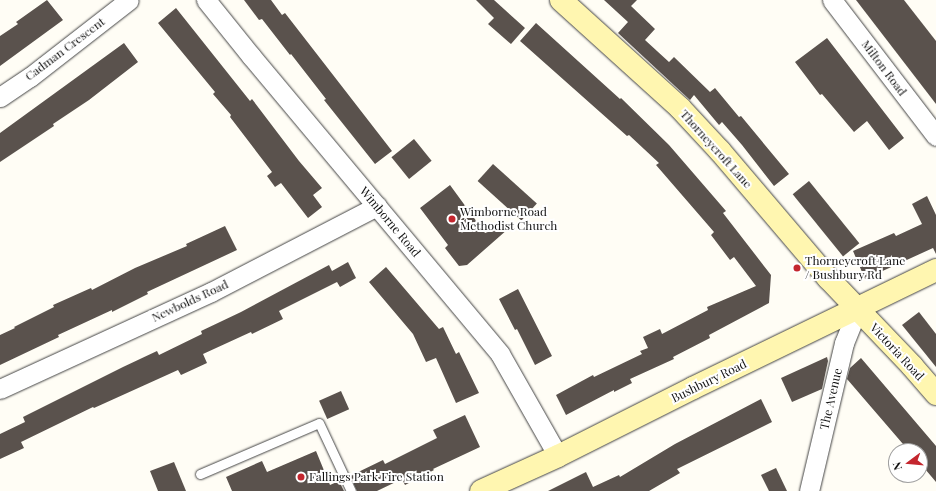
<!DOCTYPE html>
<style>
body{margin:0}
#map{position:relative;width:936px;height:491px;overflow:hidden;background:#fffdf5;font-family:"Playfair Display",serif}
div>[style]{position:absolute}
[style*='--x']{left:calc(var(--x)*1px);top:calc(var(--y)*1px);width:calc(var(--w)*1px);rotate:calc(var(--a)*1deg)}
.building>*{inset:0;background:#5a524d;transform-origin:0 0}
.roads{filter:drop-shadow(0 0 1px #444) drop-shadow(0 0 1px #444)}
.lane>*{height:9px;margin:-4.5px;padding:0 4.5px;transform-origin:4.5px;border-radius:4.5px;background:#fff}
.street>*{height:19px;margin:-9.5px;padding:0 9.5px;transform-origin:9.5px;border-radius:9.5px;background:#fff}
.secondary>*{height:22px;margin:-11px;padding:0 11px;transform-origin:11px;border-radius:11px;background:#fff6b0}
.dots>*{width:11px;height:11px;translate:-50% -50%;box-sizing:border-box;border:2px solid #fff;border-radius:50%}
span{translate:-50% -50%;white-space:nowrap;text-align:center;line-height:1.15;-webkit-text-stroke:4px #fff;paint-order:stroke}
.street-label{font-size:12px;color:#111}
.poi-label{font-size:12px;color:#111}
.left{translate:0 -50%;text-align:left}
.north{position:absolute;left:888px;top:443px;width:40px;height:40px;box-sizing:border-box;background:#fff;border:1px solid #a0a0a0;border-radius:50%;rotate:254deg;font-size:11px;font-weight:700;line-height:16px;text-align:center;color:#111}
.north::after{content:'';display:block;margin:auto;width:14px;height:18px;background:#c4262e;clip-path:polygon(50% 0,100% 100%,50% 72%,0 100%)}
</style>
<div id="map">
<div class="building">
<div style="clip-path:polygon(47px 0,63px 20px,0 66px,0 36px,18px 24px,16px 22px)"></div>
<div style="clip-path:polygon(244px 0,271px 0,282px 15px,285px 13px,392px 151px,375px 164px,324px 100px,326px 99px,291px 54px,290px 55px,262px 19px,259px 20px)"></div>
<div style="clip-path:polygon(476px 0,494px 0,525px 28px,511px 44px,488px 24px,494px 18px)"></div>
<div style="clip-path:polygon(604px 0,637px 0,631px 6px,655px 29px,645px 40px,669px 62px,674px 57px,710px 92px,715px 88px,739px 117px,741px 116px,789px 174px,774px 186px,742px 145px,722px 122px,719px 125px,694px 95px,690px 100px,618px 33px,628px 22px)"></div>
<div style="clip-path:polygon(856px 0,904px 0,936px 41px,936px 104px)"></div>
<div style="clip-path:polygon(176px 8px,250px 101px,252px 99px,299px 161px,322px 188px,313px 195px,322px 207px,308px 218px,281px 183px,275px 187px,267px 176px,272px 172px,230px 117px,231px 115px,213px 94px,215px 92px,158px 23px)"></div>
<div style="clip-path:polygon(536px 23px,620px 99px,621px 98px,669px 145px,726px 211px,723px 213px,771px 275px,769px 303px,709px 335px,710px 338px,673px 357px,674px 359px,630px 379px,632px 383px,614px 392px,614px 390px,566px 415px,556px 395px,593px 375px,594px 377px,642px 354px,640px 351px,648px 348px,643px 337px,660px 329px,662px 334px,708px 310px,707px 307px,756px 286px,734px 257px,730px 260px,711px 235px,714px 232px,656px 165px,659px 163px,629px 135px,627px 136px,520px 41px)"></div>
<div style="clip-path:polygon(827px 38px,904px 138px,889px 150px,867px 121px,854px 132px,822px 94px,820px 95px,795px 62px)"></div>
<div style="clip-path:polygon(124px 43px,138px 62px,89px 100px,53px 124px,54px 126px,0 162px,0 133px)"></div>
<div style="left:414px;top:139px;width:28px;height:29px;rotate:51deg"></div>
<div style="left:493px;top:164px;width:59px;height:23px;rotate:42deg"></div>
<div style="left:809px;top:181px;width:80px;height:21px;rotate:51deg"></div>
<div style="clip-path:polygon(450px 185px,485px 233px,516px 222px,467px 265px,459px 266px,445px 248px,448px 245px,420px 208px)"></div>
<div style="clip-path:polygon(927px 196px,936px 215px,936px 254px,933px 248px,865px 279px,853px 251px,894px 233px,896px 236px,922px 224px,912px 204px)"></div>
<div style="clip-path:polygon(225px 226px,237px 250px,147px 292px,148px 294px,112px 312px,112px 310px,58px 335px,59px 337px,0 365px,0 335px,15px 328px,14px 327px,54px 307px,53px 305px,91px 288px,92px 290px,135px 268px,187px 246px,186px 244px)"></div>
<div style="clip-path:polygon(348px 262px,356px 278px,340px 287px,337px 282px,279px 311px,283px 319px,252px 334px,251px 332px,203px 354px,207px 363px,181px 375px,178px 370px,94px 408px,93px 407px,21px 442px,24px 448px,0 459px,0 434px,25px 422px,23px 417px,123px 367px,157px 351px,159px 355px,202px 334px,201px 331px,241px 312px,329px 265px,332px 271px)"></div>
<div style="clip-path:polygon(386px 267px,439px 329px,443px 327px,456px 354px,459px 352px,479px 393px,456px 403px,436px 358px,426px 362px,413px 334px,369px 282px)"></div>
<div style="clip-path:polygon(518px 289px,552px 356px,535px 365px,517px 329px,515px 330px,499px 299px)"></div>
<div style="clip-path:polygon(919px 312px,936px 334px,936px 367px,902px 325px)"></div>
<div style="clip-path:polygon(827px 357px,828px 361px,822px 389px,792px 402px,781px 378px)"></div>
<div style="clip-path:polygon(861px 358px,936px 446px,936px 482px,920px 463px,920px 451px,909px 451px,847px 379px,850px 368px)"></div>
<div style="left:341px;top:391px;width:20px;height:24px;rotate:66deg"></div>
<div style="clip-path:polygon(761px 399px,772px 422px,677px 469px,680px 473px,649px 491px,548px 491px,586px 472px,593px 487px,619px 475px,620px 477px,675px 444px)"></div>
<div style="clip-path:polygon(465px 415px,480px 447px,433px 469px,434px 470px,405px 485px,402px 479px,377px 491px,357px 491px,350px 476px,383px 460px,385px 464px,437px 438px,433px 430px)"></div>
<div style="clip-path:polygon(316px 451px,330px 485px,339px 481px,344px 491px,232px 491px,226px 477px,262px 461px,267px 472px)"></div>
<div style="clip-path:polygon(174px 462px,186px 491px,158px 491px,150px 471px)"></div>
<div style="clip-path:polygon(776px 468px,787px 491px,769px 491px,761px 475px)"></div>
</div>
<div class="roads">
<div class="lane">
<div style="--x:200;--y:474;--w:129;--a:-23.2"></div>
<div style="--x:319;--y:423;--w:75;--a:64.8"></div>
</div>
<div class="street">
<div style="--x:206;--y:0;--w:72;--a:51.2"></div>
<div style="--x:251;--y:56;--w:388;--a:50.1"></div>
<div style="--x:500;--y:354;--w:117;--a:60.4"></div>
<div style="--x:832;--y:0;--w:171;--a:52.6"></div>
<div style="--x:0;--y:97;--w:36;--a:-34"></div>
<div style="--x:30;--y:77;--w:125;--a:-37.9"></div>
<div style="--x:0;--y:389;--w:232;--a:-24.7"></div>
<div style="--x:211;--y:292;--w:187;--a:-27.4"></div>
<div style="--x:809;--y:491;--w:152;--a:-76.7"></div>
<div style="--x:844;--y:343;--w:37;--a:-68"></div>
</div>
<div class="secondary">
<div style="--x:561;--y:0;--w:161;--a:42.2"></div>
<div style="--x:680;--y:108;--w:59;--a:47.1"></div>
<div style="--x:720;--y:151;--w:167;--a:49.6"></div>
<div style="--x:828;--y:278;--w:122;--a:46.3"></div>
<div style="--x:912;--y:366;--w:37;--a:49"></div>
<div style="--x:481;--y:491;--w:85;--a:-24.4"></div>
<div style="--x:558;--y:456;--w:151;--a:-26.7"></div>
<div style="--x:693;--y:388;--w:270;--a:-25.9"></div>
</div>
</div>
<div class="dots">
<div style="left:452px;top:219px;background:#c4262e"></div>
<div style="left:797px;top:268px;background:#c4262e"></div>
<div style="left:301px;top:477px;background:#c4262e"></div>
</div>
<div class="street-label">
<span style="left:65px;top:49px;rotate:-37deg">Cadman Crescent</span>
<span style="left:884px;top:68px;rotate:53deg">Milton Road</span>
<span style="left:716px;top:149px;rotate:48deg">Thorneycroft Lane</span>
<span style="left:390px;top:222px;rotate:50deg">Wimborne Road</span>
<span style="left:190px;top:301px;rotate:-25deg">Newbolds Road</span>
<span style="left:897px;top:352px;rotate:47deg">Victoria Road</span>
<span style="left:709px;top:381px;rotate:-26deg">Bushbury Road</span>
<span style="left:831px;top:399px;rotate:-77deg">The Avenue</span>
</div>
<div class="poi-label">
<span class="left" style="left:460px;top:219px">Wimborne Road<br>Methodist Church</span>
<span class="left" style="left:805px;top:268px">Thorneycroft Lane<br>/ Bushbury Rd</span>
<span class="left" style="left:309px;top:477px">Fallings Park Fire Station</span>
</div>
<div class="north">N</div>
</div>
